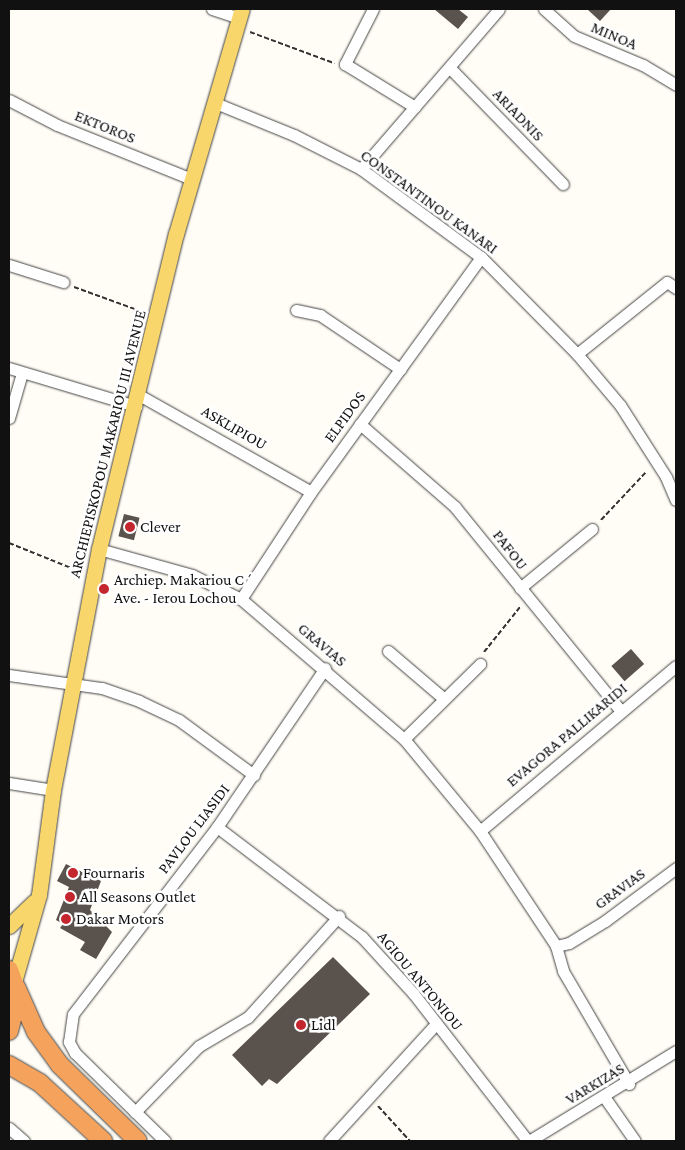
<!DOCTYPE html>
<meta charset="utf-8">
<style>
body{margin:0}
#map{position:relative;width:685px;height:1150px;overflow:hidden;background:#fffdf5;font-family:"Crimson Pro",serif}
div>[style]{position:absolute}
[style*='--x']{left:calc(var(--x)*1px);top:calc(var(--y)*1px);width:calc(var(--w)*1px);rotate:calc(var(--a)*1deg)}
.building>*{inset:0;background:#5a524d;transform-origin:0 0}
.path>*{height:2px;margin-top:-1px;transform-origin:0;background:repeating-linear-gradient(90deg,#333 0 5px,transparent 0 7.5px)}
.roads{filter:drop-shadow(0 0 1px #444) drop-shadow(0 0 1px #444)}
.minor>*{height:11px;margin:-5.5px;padding:0 5.5px;transform-origin:5.5px;border-radius:5.5px;background:#fff}
.major>*{height:15px;margin:-7.5px;padding:0 7.5px;transform-origin:7.5px;border-radius:7.5px;background:#f9d66b}
.highway>*{height:18px;margin:-9px;padding:0 9px;transform-origin:9px;border-radius:9px;background:#f5a25d}
.dots>*{width:14px;height:14px;translate:-50% -50%;box-sizing:border-box;border:2px solid #fff;border-radius:50%}
span{translate:-50% -50%;white-space:nowrap;text-align:center;line-height:1.15;-webkit-text-stroke:5px #fff;paint-order:stroke}
.street-label{font-size:16px;color:#111}
.poi-label{font-size:16px;color:#111}
.left{translate:0 -50%;text-align:left}
.frame{position:absolute;inset:0;border:10px solid #111;pointer-events:none}
</style>
<div id="map">
<div class="building">
<div style="clip-path:polygon(434px 9px,458px 9px,468px 17px,458px 29px)"></div>
<div style="clip-path:polygon(587px 9px,611px 9px,600px 21px)"></div>
<div style="left:124px;top:514px;width:16px;height:23px;rotate:14deg"></div>
<div style="left:631px;top:649px;width:20px;height:26px;rotate:49deg"></div>
<div style="clip-path:polygon(66px 864px,101px 881px,90px 910px,112px 932px,96px 959px,80px 950px,85px 942px,60px 928px,63px 924px,56px 920px,69px 887px,57px 881px)"></div>
<div style="clip-path:polygon(333px 957px,370px 994px,277px 1084px,269px 1079px,262px 1086px,232px 1055px)"></div>
</div>
<div class="path">
<div style="--x:250;--y:32;--w:90;--a:20.3"></div>
<div style="--x:74;--y:287;--w:73;--a:19.9"></div>
<div style="--x:601;--y:520;--w:67;--a:-46.8"></div>
<div style="--x:9;--y:543;--w:78;--a:21.9"></div>
<div style="--x:484;--y:652;--w:58;--a:-51.3"></div>
<div style="--x:378;--y:1106;--w:47;--a:47.6"></div>
</div>
<div class="roads">
<div class="minor">
<div style="--x:212;--y:9;--w:28;--a:18"></div>
<div style="--x:373;--y:9;--w:62;--a:117"></div>
<div style="--x:345;--y:64;--w:82;--a:31.6"></div>
<div style="--x:544;--y:9;--w:40;--a:42"></div>
<div style="--x:574;--y:36;--w:75;--a:22.8"></div>
<div style="--x:643;--y:65;--w:39;--a:31"></div>
<div style="--x:450;--y:68;--w:162;--a:45.8"></div>
<div style="--x:9;--y:100;--w:54;--a:27.5"></div>
<div style="--x:57;--y:125;--w:144;--a:21.9"></div>
<div style="--x:213;--y:102;--w:87;--a:22.2"></div>
<div style="--x:294;--y:135;--w:75;--a:26.9"></div>
<div style="--x:361;--y:169;--w:149;--a:36.3"></div>
<div style="--x:481;--y:257;--w:136;--a:45.3"></div>
<div style="--x:577;--y:354;--w:67;--a:49.9"></div>
<div style="--x:620;--y:405;--w:85;--a:57.4"></div>
<div style="--x:666;--y:477;--w:25;--a:67"></div>
<div style="--x:361;--y:169;--w:211;--a:-49.2"></div>
<div style="--x:9;--y:265;--w:57;--a:17.5"></div>
<div style="--x:296;--y:310;--w:25;--a:12"></div>
<div style="--x:320;--y:315;--w:97;--a:34"></div>
<div style="--x:577;--y:354;--w:115;--a:-38.7"></div>
<div style="--x:667;--y:282;--w:11;--a:34"></div>
<div style="--x:9;--y:368;--w:133;--a:16.7"></div>
<div style="--x:139;--y:395;--w:197;--a:29.4"></div>
<div style="--x:9;--y:418;--w:47;--a:-73.9"></div>
<div style="--x:360;--y:424;--w:126;--a:41.1"></div>
<div style="--x:455;--y:507;--w:262;--a:50.9"></div>
<div style="--x:99;--y:549;--w:97;--a:15.6"></div>
<div style="--x:192;--y:575;--w:55;--a:26.1"></div>
<div style="--x:241;--y:599;--w:215;--a:40.7"></div>
<div style="--x:404;--y:739;--w:119;--a:50.4"></div>
<div style="--x:480;--y:831;--w:138;--a:56.5"></div>
<div style="--x:556;--y:946;--w:26;--a:74"></div>
<div style="--x:563;--y:971;--w:131;--a:59.7"></div>
<div style="--x:520;--y:588;--w:93;--a:-39.3"></div>
<div style="--x:241;--y:599;--w:128;--a:-56.8"></div>
<div style="--x:311;--y:492;--w:290;--a:-54.1"></div>
<div style="--x:388;--y:651;--w:72;--a:40.5"></div>
<div style="--x:9;--y:675;--w:94;--a:8"></div>
<div style="--x:102;--y:688;--w:39;--a:19"></div>
<div style="--x:139;--y:701;--w:44;--a:25.4"></div>
<div style="--x:179;--y:720;--w:93;--a:36.3"></div>
<div style="--x:404;--y:739;--w:107;--a:-44.6"></div>
<div style="--x:9;--y:783;--w:45;--a:9"></div>
<div style="--x:217;--y:827;--w:182;--a:37.2"></div>
<div style="--x:362;--y:937;--w:76;--a:47.7"></div>
<div style="--x:413;--y:993;--w:187;--a:52.2"></div>
<div style="--x:480;--y:831;--w:256;--a:-40.1"></div>
<div style="--x:556;--y:946;--w:13;--a:-13"></div>
<div style="--x:569;--y:943;--w:42;--a:-31.4"></div>
<div style="--x:605;--y:921;--w:89;--a:-36.7"></div>
<div style="--x:605;--y:1098;--w:52;--a:55.1"></div>
<div style="--x:135;--y:1112;--w:92;--a:-45.9"></div>
<div style="--x:199;--y:1046;--w:57;--a:-30.6"></div>
<div style="--x:248;--y:1017;--w:136;--a:-48"></div>
<div style="--x:9;--y:1128;--w:20;--a:41"></div>
<div style="--x:165;--y:1141;--w:126;--a:-135.6"></div>
<div style="--x:75;--y:1053;--w:13;--a:-119"></div>
<div style="--x:69;--y:1042;--w:28;--a:-82"></div>
<div style="--x:73;--y:1014;--w:236;--a:-52.4"></div>
<div style="--x:217;--y:827;--w:192;--a:-55.8"></div>
<div style="--x:329;--y:1141;--w:159;--a:-47.6"></div>
<div style="--x:529;--y:1141;--w:172;--a:-31.5"></div>
</div>
<div class="major">
<div style="--x:9;--y:926;--w:35;--a:-44"></div>
<div style="--x:14;--y:982;--w:91;--a:-74"></div>
<div style="--x:39;--y:895;--w:106;--a:-82.4"></div>
<div style="--x:53;--y:790;--w:245;--a:-79.2"></div>
<div style="--x:99;--y:549;--w:324;--a:-76.3"></div>
<div style="--x:176;--y:234;--w:234;--a:-73.7"></div>
</div>
<div class="highway">
<div style="--x:9;--y:970;--w:27;--a:70"></div>
<div style="--x:18;--y:995;--w:37;--a:104"></div>
<div style="--x:16;--y:987;--w:49;--a:66"></div>
<div style="--x:36;--y:1032;--w:39;--a:54"></div>
<div style="--x:59;--y:1064;--w:110;--a:44.3"></div>
<div style="--x:9;--y:1065;--w:36;--a:30"></div>
<div style="--x:40;--y:1083;--w:86;--a:42.6"></div>
</div>
</div>
<div class="dots">
<div style="left:130px;top:527px;background:#c4262e"></div>
<div style="left:104px;top:589px;background:#c4262e"></div>
<div style="left:73px;top:873px;background:#c4262e"></div>
<div style="left:70px;top:897px;background:#c4262e"></div>
<div style="left:66px;top:919px;background:#c4262e"></div>
<div style="left:301px;top:1025px;background:#c4262e"></div>
</div>
<div class="street-label">
<span style="left:614px;top:36px;rotate:23deg">MINOA</span>
<span style="left:518px;top:115px;rotate:46deg">ARIADNIS</span>
<span style="left:105px;top:127px;rotate:22deg">EKTOROS</span>
<span style="left:429px;top:202px;rotate:36deg">CONSTANTINOU KANARI</span>
<span style="left:345px;top:417px;rotate:-54deg">ELPIDOS</span>
<span style="left:234px;top:428px;rotate:30deg">ASKLIPIOU</span>
<span style="left:108px;top:444px;rotate:-76deg">ARCHIEPISKOPOU MAKARIOU III AVENUE</span>
<span style="left:510px;top:550px;rotate:52deg">PAFOU</span>
<span style="left:322px;top:645px;rotate:40deg">GRAVIAS</span>
<span style="left:567px;top:735px;rotate:-40deg">EVAGORA PALLIKARIDI</span>
<span style="left:194px;top:829px;rotate:-53deg">PAVLOU LIASIDI</span>
<span style="left:620px;top:889px;rotate:-36deg">GRAVIAS</span>
<span style="left:420px;top:981px;rotate:50deg">AGIOU ANTONIOU</span>
<span style="left:595px;top:1084px;rotate:-31deg">VARKIZAS</span>
</div>
<div class="poi-label">
<span class="left" style="left:140px;top:527px">Clever</span>
<span class="left" style="left:114px;top:589px">Archiep. Makariou C´<br>Ave. - Ierou Lochou</span>
<span class="left" style="left:83px;top:873px">Fournaris</span>
<span class="left" style="left:80px;top:897px">All Seasons Outlet</span>
<span class="left" style="left:76px;top:919px">Dakar Motors</span>
<span class="left" style="left:311px;top:1025px">Lidl</span>
</div>
<div class="frame"></div>
</div>
